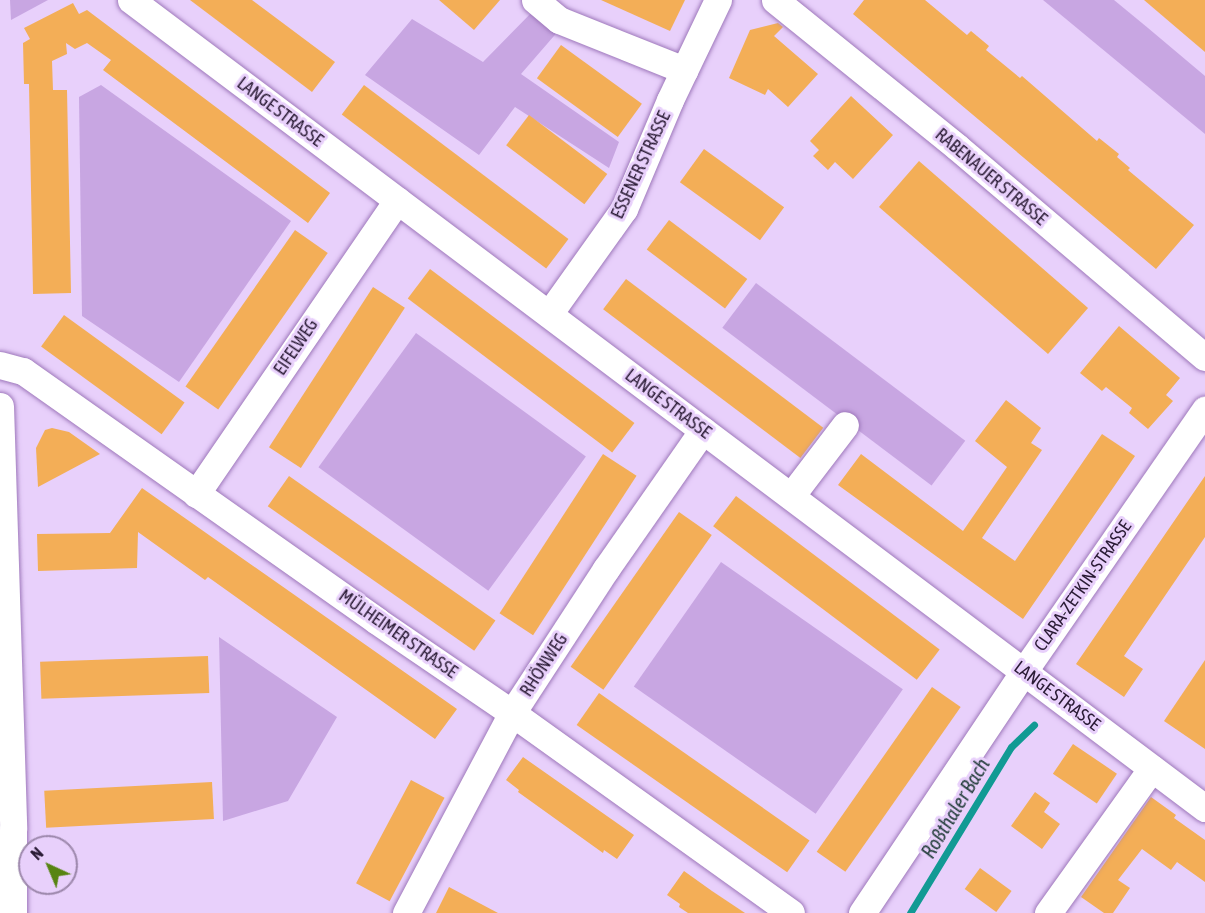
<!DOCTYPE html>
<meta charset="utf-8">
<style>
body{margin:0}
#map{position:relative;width:1205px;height:913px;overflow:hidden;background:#e8d0fb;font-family:"Asap Condensed",sans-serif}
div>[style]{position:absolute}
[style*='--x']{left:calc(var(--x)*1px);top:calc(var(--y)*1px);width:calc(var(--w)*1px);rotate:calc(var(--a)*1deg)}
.green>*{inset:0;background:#c8a6e2;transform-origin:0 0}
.stream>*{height:7px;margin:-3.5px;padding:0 3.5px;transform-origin:3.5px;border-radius:3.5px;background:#119a94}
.building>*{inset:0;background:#f3ae57;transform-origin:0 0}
.roads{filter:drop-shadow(0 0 2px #9e78bb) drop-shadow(0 0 2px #9e78bb)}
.minor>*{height:27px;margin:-13.5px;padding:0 13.5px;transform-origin:13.5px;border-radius:13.5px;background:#fff}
span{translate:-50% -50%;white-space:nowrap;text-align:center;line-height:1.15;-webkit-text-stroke:6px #e8d0fb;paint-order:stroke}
.street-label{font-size:18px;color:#291a34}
.water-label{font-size:20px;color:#243e3c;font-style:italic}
.north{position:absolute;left:18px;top:835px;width:60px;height:60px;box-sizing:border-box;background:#e8d0fb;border:2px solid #9c87ab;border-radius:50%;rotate:316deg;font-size:16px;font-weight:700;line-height:24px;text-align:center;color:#291a34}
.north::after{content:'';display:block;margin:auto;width:21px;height:27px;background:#578412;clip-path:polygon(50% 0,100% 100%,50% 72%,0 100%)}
</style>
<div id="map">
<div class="green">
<div style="clip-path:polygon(10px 0,48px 0,11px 20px)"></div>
<div style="clip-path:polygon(1043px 0,1114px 0,1148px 28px,1205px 76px,1205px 134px)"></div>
<div style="clip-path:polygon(536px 8px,560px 29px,521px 74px,619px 142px,609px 168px,515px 107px,479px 155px,365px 75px,412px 19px,483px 62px)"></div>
<div style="clip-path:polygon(101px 85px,291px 221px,179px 382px,82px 316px,79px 97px)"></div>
<div style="left:756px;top:283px;width:262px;height:56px;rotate:37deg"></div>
<div style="left:416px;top:333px;width:210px;height:166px;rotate:36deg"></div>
<div style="left:721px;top:562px;width:222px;height:152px;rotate:35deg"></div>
<div style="clip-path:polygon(219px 637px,337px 717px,288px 801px,223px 821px)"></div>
</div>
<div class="stream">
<div style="--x:910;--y:913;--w:194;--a:-58.7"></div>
<div style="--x:1011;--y:747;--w:32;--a:-44"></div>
</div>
<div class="building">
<div style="clip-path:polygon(190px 0,252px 0,335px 62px,312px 92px)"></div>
<div style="clip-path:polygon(439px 0,500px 0,474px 30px)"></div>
<div style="clip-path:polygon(601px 0,685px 0,670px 31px)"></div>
<div style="clip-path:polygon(864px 0,925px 0,967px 35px,971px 31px,989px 46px,986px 50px,1020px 78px,1022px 76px,1097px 141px,1099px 138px,1119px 154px,1117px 157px,1130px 168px,1128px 170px,1194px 225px,1156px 269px,853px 14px)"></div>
<div style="clip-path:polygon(1144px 0,1205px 0,1205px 52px,1185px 35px)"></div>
<div style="clip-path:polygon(73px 3px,79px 14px,87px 10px,330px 193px,308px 223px,103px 70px,111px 60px,87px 43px,75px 49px,66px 43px,67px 54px,52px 61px,53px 90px,67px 90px,71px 293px,33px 294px,29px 84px,24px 84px,23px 43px,30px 39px,24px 28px)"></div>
<div style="clip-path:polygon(778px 23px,783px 27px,774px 36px,818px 74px,788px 107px,768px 89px,765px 95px,729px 78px,750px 30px)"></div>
<div style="left:561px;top:45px;width:100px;height:41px;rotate:36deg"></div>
<div style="left:364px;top:85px;width:256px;height:37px;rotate:37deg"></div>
<div style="clip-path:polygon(851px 96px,893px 135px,853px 179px,835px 162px,828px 170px,813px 156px,819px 150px,810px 141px)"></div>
<div style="left:529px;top:115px;width:98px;height:38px;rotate:37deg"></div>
<div style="left:704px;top:149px;width:99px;height:41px;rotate:36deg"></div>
<div style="left:919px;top:161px;width:224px;height:61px;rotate:41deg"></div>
<div style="left:669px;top:220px;width:98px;height:37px;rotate:37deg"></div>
<div style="left:295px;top:230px;width:40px;height:191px;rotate:35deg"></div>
<div style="left:430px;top:269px;width:256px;height:37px;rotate:37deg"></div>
<div style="left:626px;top:279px;width:247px;height:38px;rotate:37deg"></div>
<div style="left:373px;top:287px;width:38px;height:191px;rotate:33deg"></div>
<div style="left:64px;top:315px;width:149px;height:39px;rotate:36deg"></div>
<div style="clip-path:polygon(1119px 326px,1180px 378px,1166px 395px,1173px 401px,1148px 429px,1129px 413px,1132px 408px,1106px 387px,1102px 391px,1080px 373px)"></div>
<div style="clip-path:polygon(1006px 400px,1041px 428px,1031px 443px,1042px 450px,982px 538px,1015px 561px,1102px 434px,1135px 456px,1023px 619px,838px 485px,861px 454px,963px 531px,1007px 467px,975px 441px)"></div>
<div style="clip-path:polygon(52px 428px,69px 432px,100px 454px,38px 487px,36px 448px,45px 430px)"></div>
<div style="left:603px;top:454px;width:40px;height:190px;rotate:33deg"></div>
<div style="left:289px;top:476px;width:252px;height:37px;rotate:35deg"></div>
<div style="clip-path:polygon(1205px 476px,1205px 537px,1124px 656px,1143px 669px,1124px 697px,1076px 664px)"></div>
<div style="clip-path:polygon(142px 488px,457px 709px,435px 739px,208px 577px,205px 580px,138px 532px,137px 568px,38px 571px,37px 534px,110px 533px)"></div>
<div style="left:736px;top:496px;width:255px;height:38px;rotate:37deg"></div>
<div style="left:679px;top:512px;width:40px;height:189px;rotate:35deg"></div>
<div style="left:208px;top:656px;width:37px;height:168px;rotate:88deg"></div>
<div style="clip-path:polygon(1205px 660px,1205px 749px,1164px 721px)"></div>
<div style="left:932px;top:687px;width:35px;height:201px;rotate:35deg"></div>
<div style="left:599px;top:693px;width:257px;height:39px;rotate:35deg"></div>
<div style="left:1073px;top:744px;width:53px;height:36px;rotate:34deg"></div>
<div style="clip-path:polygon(523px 757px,634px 835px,617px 859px,604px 850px,603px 853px,518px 792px,519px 790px,506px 780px)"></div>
<div style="left:411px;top:780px;width:38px;height:117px;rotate:28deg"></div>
<div style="left:212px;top:782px;width:37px;height:168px;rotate:87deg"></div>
<div style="clip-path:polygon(1035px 792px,1050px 803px,1044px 812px,1060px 824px,1042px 849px,1011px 826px)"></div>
<div style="clip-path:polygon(1151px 797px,1176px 815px,1174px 818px,1205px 840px,1205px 882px,1177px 862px,1171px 870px,1142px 849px,1118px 880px,1130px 888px,1113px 913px,1104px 913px,1081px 897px)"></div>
<div style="left:980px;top:868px;width:39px;height:26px;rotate:36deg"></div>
<div style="clip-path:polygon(684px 871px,712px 891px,745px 913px,688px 913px,679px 907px,680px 904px,667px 895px)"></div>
<div style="clip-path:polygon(449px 887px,498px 913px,436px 913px)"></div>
</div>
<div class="roads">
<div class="minor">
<div style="--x:131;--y:0;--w:1344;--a:36.96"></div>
<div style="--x:535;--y:0;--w:31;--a:40"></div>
<div style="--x:559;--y:20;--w:135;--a:21.8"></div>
<div style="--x:775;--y:0;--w:234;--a:38.9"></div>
<div style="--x:957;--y:147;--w:325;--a:40.3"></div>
<div style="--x:549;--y:314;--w:129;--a:-54.5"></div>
<div style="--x:624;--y:209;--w:118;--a:-67.1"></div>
<div style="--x:670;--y:100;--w:111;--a:-64.4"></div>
<div style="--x:0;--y:365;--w:24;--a:15"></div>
<div style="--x:23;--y:371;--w:433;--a:35.2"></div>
<div style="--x:377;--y:621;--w:163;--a:34.3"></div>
<div style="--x:512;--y:713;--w:343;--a:35.6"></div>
<div style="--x:0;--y:406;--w:423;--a:88.2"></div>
<div style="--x:13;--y:829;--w:84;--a:90"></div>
<div style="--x:196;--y:494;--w:356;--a:-55.6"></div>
<div style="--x:791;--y:496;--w:89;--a:-52.7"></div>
<div style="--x:406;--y:913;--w:226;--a:-62.1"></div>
<div style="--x:512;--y:713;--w:172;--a:-56.9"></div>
<div style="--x:606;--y:569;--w:169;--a:-55.1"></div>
<div style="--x:862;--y:913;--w:291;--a:-56.2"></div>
<div style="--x:1024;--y:671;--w:318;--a:-55.3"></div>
<div style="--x:1048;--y:913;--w:178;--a:-54.4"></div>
</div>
</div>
<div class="street-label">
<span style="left:280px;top:112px;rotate:37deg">LANGE STRASSE</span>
<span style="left:641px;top:165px;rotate:-65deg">ESSENER STRASSE</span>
<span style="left:991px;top:177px;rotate:40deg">RABENAUER STRASSE</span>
<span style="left:296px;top:347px;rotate:-56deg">EIFELWEG</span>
<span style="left:668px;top:404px;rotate:37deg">LANGE STRASSE</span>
<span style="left:1083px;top:586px;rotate:-55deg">CLARA-ZETKIN-STRASSE</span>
<span style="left:398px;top:634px;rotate:35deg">MÜLHEIMER STRASSE</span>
<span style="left:544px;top:665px;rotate:-57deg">RHÖNWEG</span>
<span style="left:1057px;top:696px;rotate:37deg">LANGE STRASSE</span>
</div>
<div class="water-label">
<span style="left:955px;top:808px;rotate:-59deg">Roßthaler Bach</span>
</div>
<div class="north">N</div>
</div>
